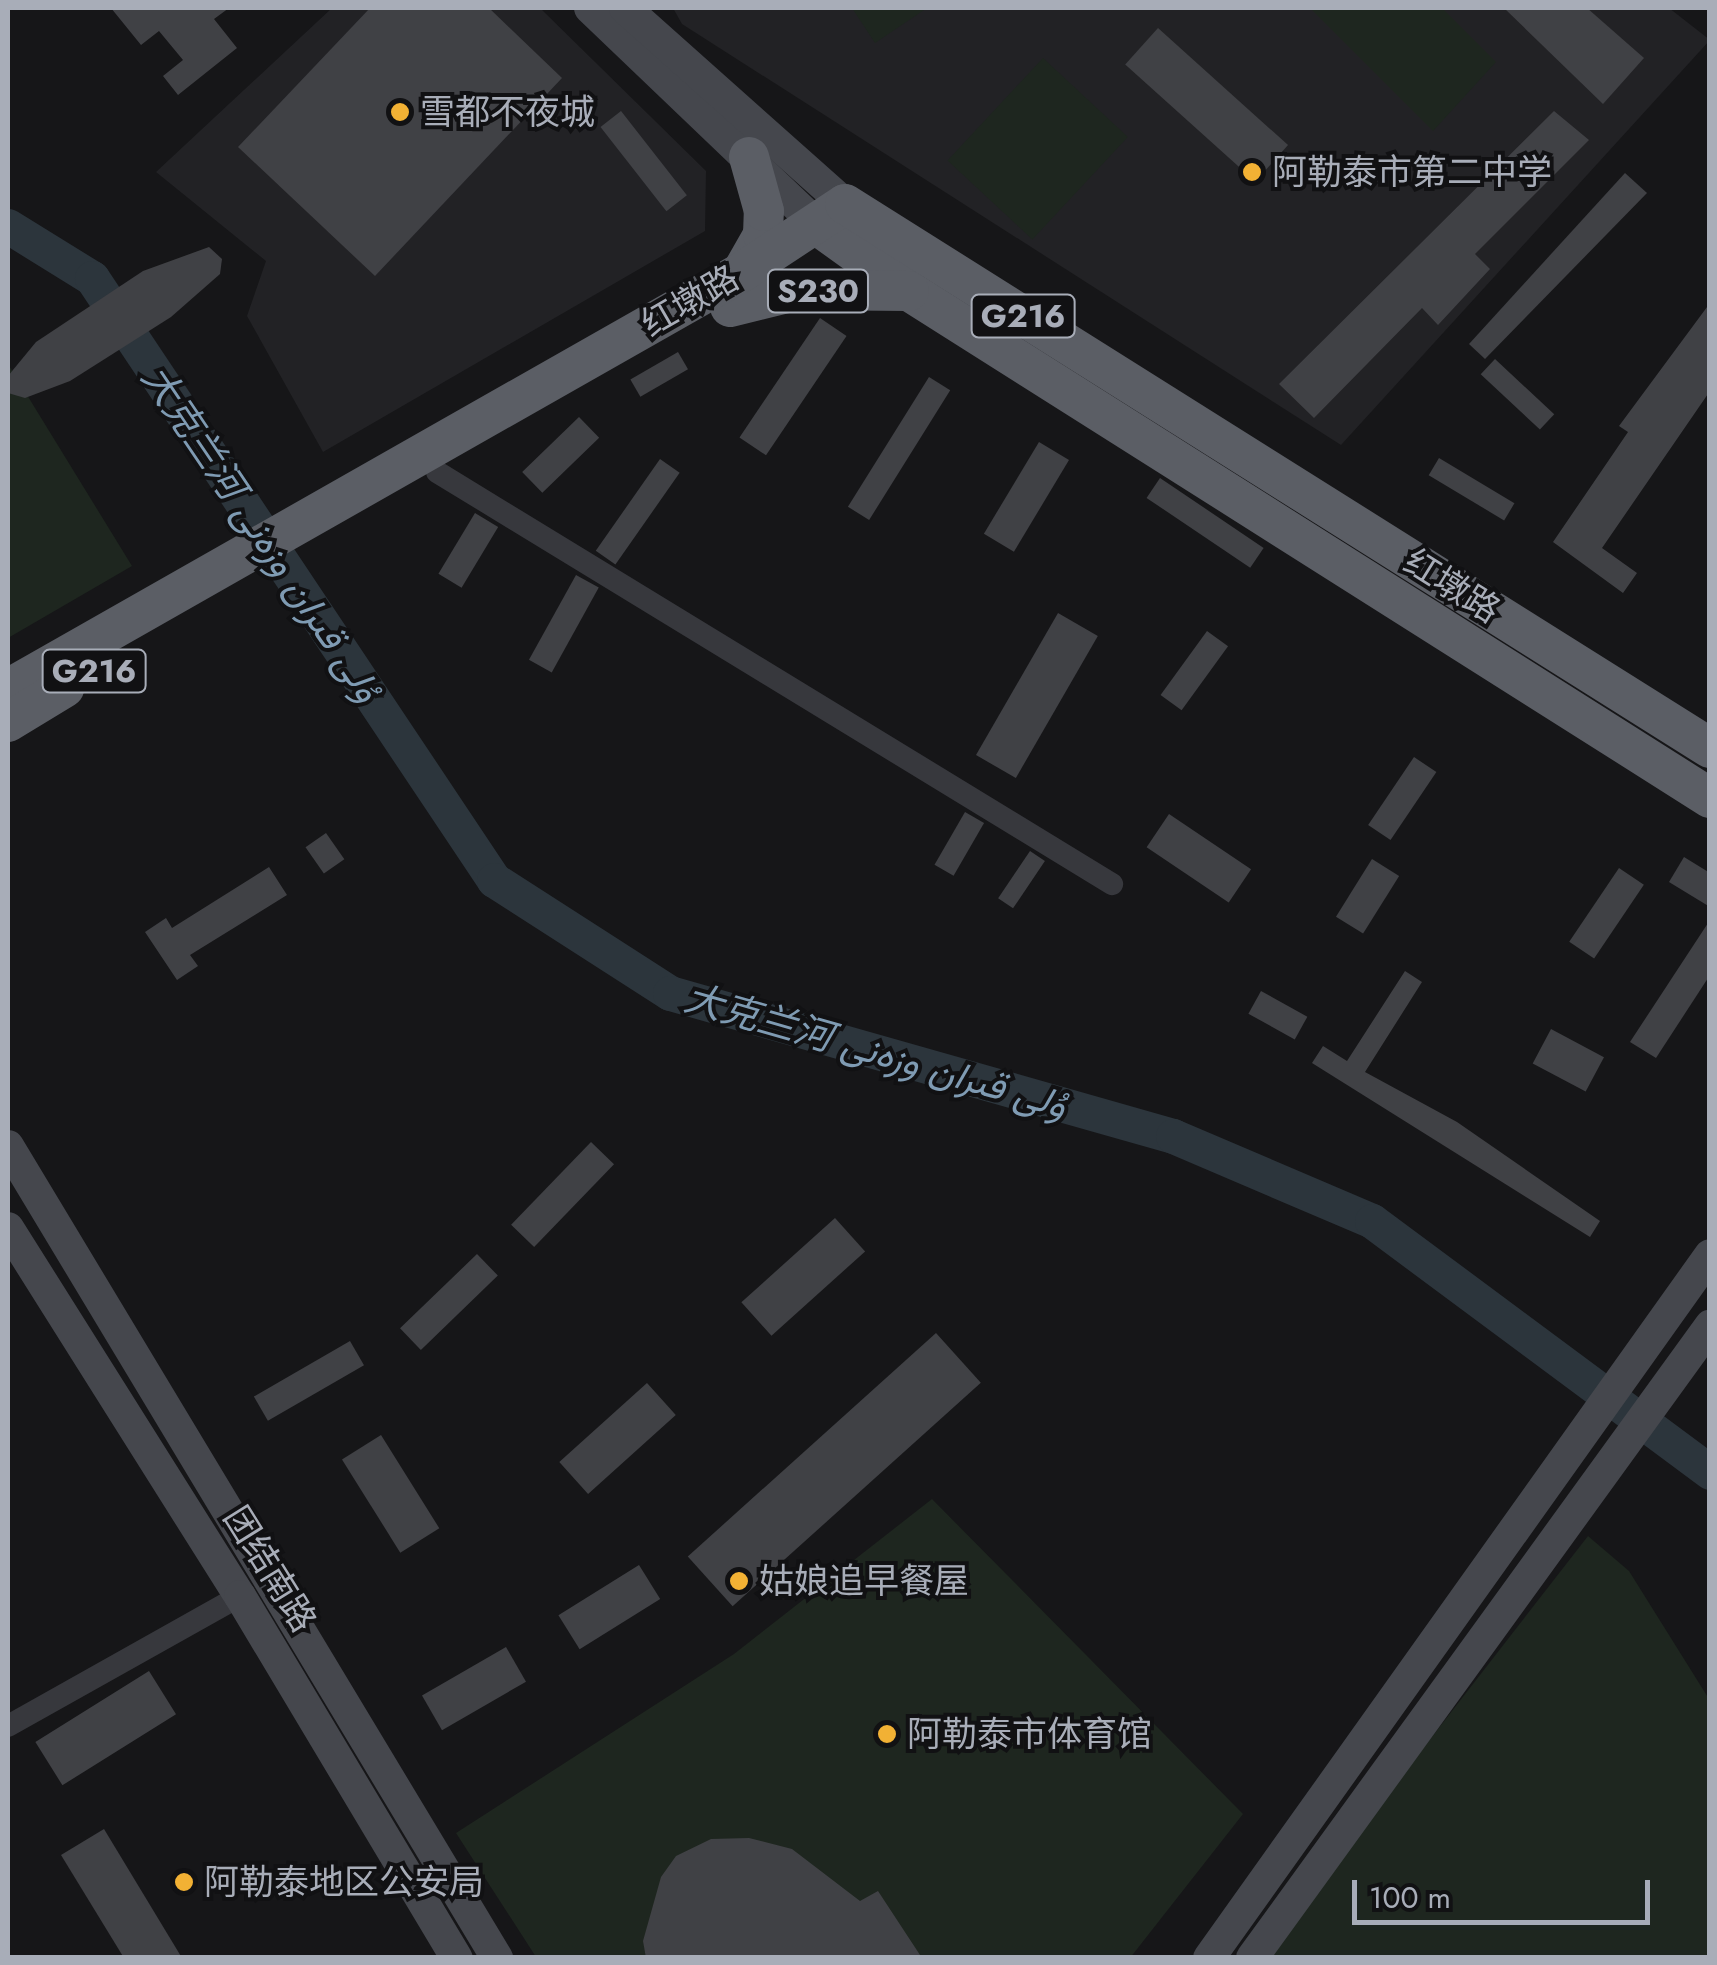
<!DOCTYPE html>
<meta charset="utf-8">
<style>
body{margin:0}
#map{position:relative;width:1717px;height:1965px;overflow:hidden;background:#161618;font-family:Jost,Vazirmatn,"Noto Sans SC",sans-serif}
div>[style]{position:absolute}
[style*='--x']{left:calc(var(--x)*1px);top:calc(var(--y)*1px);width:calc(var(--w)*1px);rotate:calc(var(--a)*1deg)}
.built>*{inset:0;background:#222225}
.green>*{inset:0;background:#1e261f;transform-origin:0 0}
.river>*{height:35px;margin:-17.5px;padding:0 17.5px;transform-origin:17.5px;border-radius:17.5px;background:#2c353c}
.building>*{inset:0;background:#404145;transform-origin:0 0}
.minor>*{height:22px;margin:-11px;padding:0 11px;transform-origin:11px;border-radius:11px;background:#37383d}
.secondary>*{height:32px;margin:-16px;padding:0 16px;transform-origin:16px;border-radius:16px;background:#45474d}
.trunk>*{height:40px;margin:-20px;padding:0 20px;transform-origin:20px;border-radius:20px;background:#5b5e65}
.dots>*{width:28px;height:28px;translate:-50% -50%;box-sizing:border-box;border:5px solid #111113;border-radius:50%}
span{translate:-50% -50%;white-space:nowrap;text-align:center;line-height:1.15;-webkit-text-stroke:8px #111113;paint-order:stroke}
.shield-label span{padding:2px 8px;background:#111113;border:2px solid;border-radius:8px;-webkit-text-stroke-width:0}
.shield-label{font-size:32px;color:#a8adb8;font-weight:700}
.poi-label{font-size:35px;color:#a8adb8}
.left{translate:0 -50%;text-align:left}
.street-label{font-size:35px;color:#a8adb8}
.water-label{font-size:38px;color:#7f9bb3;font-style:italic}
.frame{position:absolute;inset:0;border:10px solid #a8adb8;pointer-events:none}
.scale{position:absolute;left:1352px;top:1880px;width:298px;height:45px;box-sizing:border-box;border:5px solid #a8adb8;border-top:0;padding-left:12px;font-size:30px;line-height:35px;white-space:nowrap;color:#a8adb8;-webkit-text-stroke:8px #111113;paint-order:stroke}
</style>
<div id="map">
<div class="built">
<div style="clip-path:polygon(332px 8px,540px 8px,706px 171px,705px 231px,323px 452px,247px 316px,266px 261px,156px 172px)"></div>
<div style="clip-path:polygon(673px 8px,1669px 8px,1710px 40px,1341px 445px,682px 24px)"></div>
</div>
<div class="green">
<div style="clip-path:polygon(852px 8px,927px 8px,875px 43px)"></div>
<div style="clip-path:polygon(1310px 8px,1442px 8px,1496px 62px,1433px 131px)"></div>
<div style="left:1043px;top:58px;width:116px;height:140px;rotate:43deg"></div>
<div style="clip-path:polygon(8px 364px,132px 566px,8px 638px)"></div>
<div style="clip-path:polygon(932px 1499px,1243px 1814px,1130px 1958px,536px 1957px,456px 1833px,734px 1654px)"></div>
<div style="clip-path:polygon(1588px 1536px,1629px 1571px,1709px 1699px,1709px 1957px,1260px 1958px)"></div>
</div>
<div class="river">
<div style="--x:8;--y:226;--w:99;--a:31.8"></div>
<div style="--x:92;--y:278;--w:724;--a:56.27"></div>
<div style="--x:494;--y:880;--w:209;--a:32.7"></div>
<div style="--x:670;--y:993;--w:523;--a:15.87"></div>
<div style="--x:1173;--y:1136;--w:216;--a:23.1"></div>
<div style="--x:1372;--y:1221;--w:421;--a:36.6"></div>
</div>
<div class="building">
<div style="clip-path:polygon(111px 8px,229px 8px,214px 19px,237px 48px,178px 95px,163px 76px,183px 60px,159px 31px,141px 45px)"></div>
<div style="clip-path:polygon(370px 8px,489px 8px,562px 78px,375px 276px,238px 147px)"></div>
<div style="clip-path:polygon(1504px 8px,1587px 8px,1644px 58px,1603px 104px)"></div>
<div style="left:1158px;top:28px;width:175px;height:49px;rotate:42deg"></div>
<div style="left:621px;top:111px;width:107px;height:26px;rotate:52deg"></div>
<div style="clip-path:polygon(1554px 111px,1589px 140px,1475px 254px,1490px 269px,1438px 325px,1422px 308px,1314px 418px,1279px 384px)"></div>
<div style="clip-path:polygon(1625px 173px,1647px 193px,1485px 359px,1469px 344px)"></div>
<div style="clip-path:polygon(209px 247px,222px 259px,220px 274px,171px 317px,70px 381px,25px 398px,8px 393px,8px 376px,36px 342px,143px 271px)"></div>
<div style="clip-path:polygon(1710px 303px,1710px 391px,1602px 548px,1637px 573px,1623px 593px,1553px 542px,1628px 432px,1619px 426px)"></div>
<div style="left:820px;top:318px;width:32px;height:144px;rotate:34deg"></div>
<div style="left:678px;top:352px;width:20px;height:55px;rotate:60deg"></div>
<div style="left:1495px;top:359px;width:81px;height:21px;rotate:43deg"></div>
<div style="left:929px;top:377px;width:25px;height:153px;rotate:32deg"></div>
<div style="left:579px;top:417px;width:29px;height:79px;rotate:46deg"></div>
<div style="left:1039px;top:442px;width:35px;height:107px;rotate:31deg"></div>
<div style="left:1439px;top:458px;width:88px;height:20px;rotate:31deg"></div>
<div style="left:660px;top:459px;width:24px;height:112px;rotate:35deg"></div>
<div style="left:1160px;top:478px;width:125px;height:24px;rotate:34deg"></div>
<div style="left:475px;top:513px;width:27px;height:71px;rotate:31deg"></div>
<div style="left:576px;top:575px;width:26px;height:97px;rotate:29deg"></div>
<div style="left:1058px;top:613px;width:46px;height:164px;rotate:30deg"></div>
<div style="left:1207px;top:631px;width:26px;height:79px;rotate:36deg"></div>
<div style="left:1414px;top:757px;width:27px;height:82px;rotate:34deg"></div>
<div style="left:965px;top:812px;width:22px;height:61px;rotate:30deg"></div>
<div style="left:1169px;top:814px;width:99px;height:40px;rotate:34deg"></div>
<div style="left:326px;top:833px;width:32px;height:25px;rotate:55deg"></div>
<div style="left:1030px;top:851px;width:18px;height:57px;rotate:34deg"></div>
<div style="clip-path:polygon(1684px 857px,1710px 873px,1710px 907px,1669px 882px)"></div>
<div style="left:1372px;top:859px;width:32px;height:68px;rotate:32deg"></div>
<div style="clip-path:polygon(269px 867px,287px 895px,190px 955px,198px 966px,177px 980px,145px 932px,166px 918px,172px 928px)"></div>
<div style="left:1619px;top:868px;width:30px;height:89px;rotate:34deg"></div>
<div style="clip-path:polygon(1710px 920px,1710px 975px,1656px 1058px,1630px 1042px)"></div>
<div style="clip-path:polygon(1405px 971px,1422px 982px,1365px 1072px,1457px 1122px,1600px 1221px,1590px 1237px,1312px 1063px,1323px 1046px,1347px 1061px)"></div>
<div style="left:1261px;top:991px;width:53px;height:26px;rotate:29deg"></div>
<div style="left:1551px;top:1029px;width:60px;height:39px;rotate:28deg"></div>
<div style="left:591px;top:1142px;width:32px;height:115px;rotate:44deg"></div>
<div style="left:835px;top:1218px;width:45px;height:126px;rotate:48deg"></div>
<div style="left:477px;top:1254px;width:30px;height:107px;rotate:46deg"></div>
<div style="left:936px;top:1333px;width:67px;height:334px;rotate:48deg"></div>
<div style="left:350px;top:1341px;width:28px;height:111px;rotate:60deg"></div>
<div style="left:647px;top:1383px;width:43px;height:118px;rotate:48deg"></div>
<div style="left:381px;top:1435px;width:110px;height:46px;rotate:58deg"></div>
<div style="left:639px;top:1565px;width:40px;height:95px;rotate:58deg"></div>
<div style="left:506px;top:1647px;width:40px;height:97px;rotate:60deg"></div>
<div style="left:149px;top:1671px;width:51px;height:134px;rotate:58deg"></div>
<div style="clip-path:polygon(104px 1829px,182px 1958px,124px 1958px,61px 1855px)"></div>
<div style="clip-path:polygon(749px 1838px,792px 1849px,860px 1901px,878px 1891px,922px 1958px,646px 1958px,643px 1941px,661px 1877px,676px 1856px,711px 1839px)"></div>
</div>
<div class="minor">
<div style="--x:437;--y:472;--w:791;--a:31.4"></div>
<div style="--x:8;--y:1726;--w:266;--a:-29.3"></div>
</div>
<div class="secondary">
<div style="--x:590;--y:8;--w:314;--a:43.7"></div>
<div style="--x:625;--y:8;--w:295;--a:41.7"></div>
<div style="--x:8;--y:1146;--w:948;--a:58.94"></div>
<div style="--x:8;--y:1228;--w:435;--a:57.8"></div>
<div style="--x:240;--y:1596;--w:422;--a:59.1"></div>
<div style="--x:1209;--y:1958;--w:863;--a:-54.52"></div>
<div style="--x:1252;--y:1958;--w:781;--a:-54.07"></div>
</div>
<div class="trunk">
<div style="--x:817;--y:225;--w:113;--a:35.7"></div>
<div style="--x:909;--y:291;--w:948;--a:32.33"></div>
<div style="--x:742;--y:272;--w:43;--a:-60.4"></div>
<div style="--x:763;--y:235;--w:24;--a:-88"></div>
<div style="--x:764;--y:211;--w:56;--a:-105.5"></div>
<div style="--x:730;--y:307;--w:71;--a:-13.8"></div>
<div style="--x:799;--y:290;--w:110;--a:0.5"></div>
<div style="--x:8;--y:689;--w:844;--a:-29.6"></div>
<div style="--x:742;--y:272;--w:123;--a:-33.4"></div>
<div style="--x:845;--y:204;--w:1022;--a:32.17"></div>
<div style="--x:8;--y:722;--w:66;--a:-31.3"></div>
</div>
<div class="dots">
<div style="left:400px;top:112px;background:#f2b134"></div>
<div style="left:1252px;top:172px;background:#f2b134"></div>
<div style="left:739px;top:1581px;background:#f2b134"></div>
<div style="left:887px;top:1734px;background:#f2b134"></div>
<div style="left:184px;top:1882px;background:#f2b134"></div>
</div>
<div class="shield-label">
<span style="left:818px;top:291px">S230</span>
<span style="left:1023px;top:316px">G216</span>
<span style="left:94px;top:671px">G216</span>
</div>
<div class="poi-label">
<span class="left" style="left:420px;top:112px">雪都不夜城</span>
<span class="left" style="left:1272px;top:172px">阿勒泰市第二中学</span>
<span class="left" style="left:759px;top:1581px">姑娘追早餐屋</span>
<span class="left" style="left:907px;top:1734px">阿勒泰市体育馆</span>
<span class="left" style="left:204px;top:1882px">阿勒泰地区公安局</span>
</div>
<div class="street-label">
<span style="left:690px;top:301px;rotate:-30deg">红墩路</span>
<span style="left:1452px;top:586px;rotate:32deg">红墩路</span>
<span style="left:270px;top:1569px;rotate:58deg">团结南路</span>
</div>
<div class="water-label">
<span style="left:262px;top:533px;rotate:56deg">大克兰河 ۇلى قىران وزەنى</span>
<span style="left:876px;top:1051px;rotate:16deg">大克兰河 ۇلى قىران وزەنى</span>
</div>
<div class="frame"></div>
<div class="scale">100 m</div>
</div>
